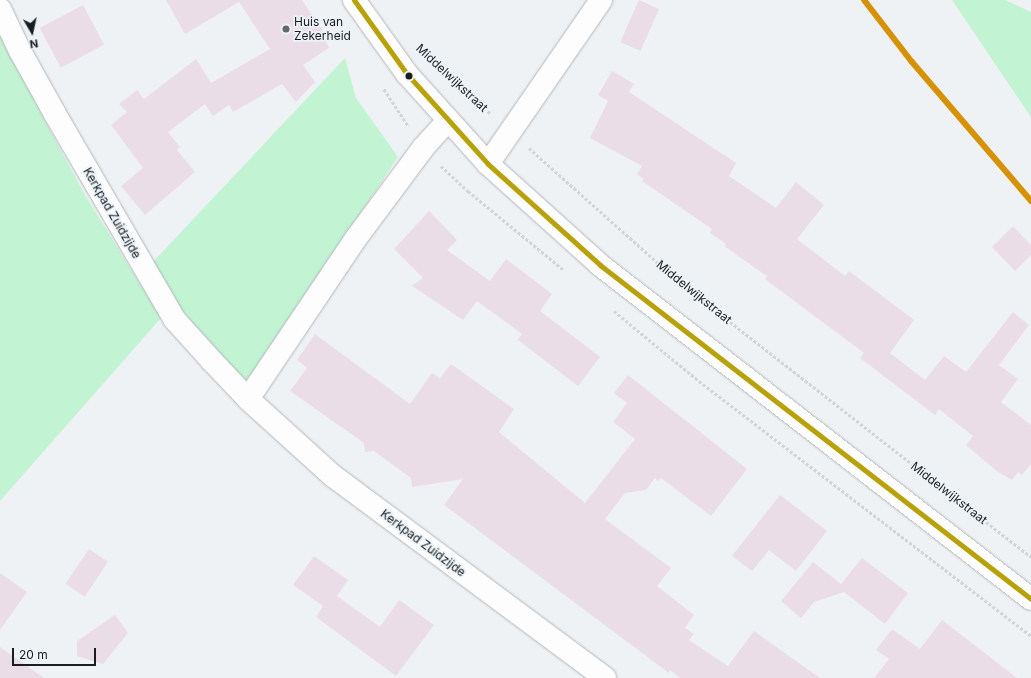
<!DOCTYPE html>
<style>
body{margin:0}
#map{position:relative;width:1031px;height:678px;overflow:hidden;background:#eff2f5;font-family:Inter,sans-serif}
div>[style]{position:absolute}
[style*='--x']{left:calc(var(--x)*1px);top:calc(var(--y)*1px);width:calc(var(--w)*1px);rotate:calc(var(--a)*1deg)}
.green>*{inset:0;background:#c2f3d3}
.building>*{inset:0;background:#eadde7;transform-origin:0 0}
.path>*{height:2.5px;margin-top:-1.25px;transform-origin:0;background:repeating-linear-gradient(90deg,#d3d4d6 0 3px,transparent 0 5px)}
.roads{filter:drop-shadow(0 0 1px #b4b6b8) drop-shadow(0 0 1px #b4b6b8)}
.minor>*{height:22px;margin:-11px;padding:0 11px;transform-origin:11px;border-radius:11px;background:#fdfdfe}
.secondary>*{height:22px;margin:-11px;padding:0 11px;transform-origin:11px;border-radius:11px;background:#fdfdfe}
.bus-1>*{height:5px;margin:-2.5px;padding:0 2.5px;transform-origin:2.5px;border-radius:2.5px;background:#b8a109}
.rail-1>*{height:6px;margin:-3px;padding:0 3px;transform-origin:3px;border-radius:3px;background:#d69105}
.dots>*{width:11px;height:11px;translate:-50% -50%;box-sizing:border-box;border:2px solid #ecf3f8;border-radius:50%}
span{translate:-50% -50%;white-space:nowrap;text-align:center;line-height:1.15;-webkit-text-stroke:3.5px #ecf3f8;paint-order:stroke}
.poi-label{font-size:12px;color:#1a1d1f}
.left{translate:0 -50%;text-align:left}
.street-label{font-size:12px;color:#1a1d1f}
.north{position:absolute;left:12px;top:12px;width:40px;height:40px;-webkit-text-stroke:3px #ecf3f8;paint-order:stroke;rotate:171deg;font-size:11px;font-weight:700;line-height:16px;text-align:center;color:#1a1d1f}
.north::after{content:'';display:block;margin:auto;width:14px;height:18px;background:#1a1d1f;clip-path:polygon(50% 0,100% 100%,50% 72%,0 100%)}
.scale{position:absolute;left:12px;top:648px;width:84px;height:18px;box-sizing:border-box;border:2px solid #1a1d1f;border-top:0;padding-left:5px;font-size:12px;line-height:14px;white-space:nowrap;color:#1a1d1f;-webkit-text-stroke:3px #ecf3f8;paint-order:stroke}
</style>
<div id="map">
<div class="green">
<div style="clip-path:polygon(952px 0,1005px 0,1031px 12px,1031px 117px)"></div>
<div style="clip-path:polygon(0 28px,44px 119px,85px 195px,161px 318px,0 501px)"></div>
<div style="clip-path:polygon(345px 58px,356px 98px,398px 157px,259px 368px,242px 383px,184px 318px,150px 265px)"></div>
</div>
<div class="building">
<div style="clip-path:polygon(166px 0,302px 0,329px 40px,326px 42px,329px 48px,303px 65px,315px 82px,296px 102px,282px 84px,233px 112px,229px 105px,213px 116px,205px 104px,168px 132px,180px 147px,177px 150px,195px 172px,145px 215px,121px 186px,143px 168px,111px 125px,127px 112px,119px 104px,137px 90px,144px 99px,196px 59px,211px 83px,270px 49px,239px 2px,185px 34px)"></div>
<div style="left:639px;top:0;width:22px;height:46px;rotate:24deg"></div>
<div style="left:83px;top:5px;width:45px;height:49px;rotate:62deg"></div>
<div style="clip-path:polygon(612px 71px,634px 84px,629px 92px,736px 163px,729px 176px,776px 208px,796px 182px,824px 205px,797px 239px,845px 276px,849px 271px,914px 320px,890px 353px,925px 380px,944px 356px,966px 372px,1013px 312px,1029px 325px,999px 365px,1018px 379px,1001px 402px,1031px 425px,1031px 464px,1022px 475px,1018px 472px,1012px 480px,998px 472px,966px 445px,973px 436px,939px 409px,935px 415px,860px 358px,864px 353px,765px 279px,767px 276px,724px 246px,726px 244px,710px 233px,712px 229px,642px 181px,644px 179px,637px 174px,642px 166px,590px 138px,608px 101px,598px 95px)"></div>
<div style="clip-path:polygon(429px 211px,457px 240px,447px 250px,490px 281px,506px 259px,552px 294px,540px 311px,600px 357px,578px 386px,518px 340px,522px 334px,477px 301px,463px 320px,412px 286px,423px 278px,394px 249px)"></div>
<div style="clip-path:polygon(1013px 226px,1031px 245px,1031px 255px,1015px 271px,992px 247px)"></div>
<div style="clip-path:polygon(315px 334px,410px 404px,432px 373px,440px 378px,451px 364px,514px 409px,499px 432px,585px 503px,635px 439px,613px 422px,627px 403px,614px 393px,628px 375px,747px 469px,711px 516px,661px 478px,658px 481px,655px 478px,646px 490px,625px 493px,605px 519px,671px 568px,657px 586px,694px 615px,685px 628px,694px 634px,689px 640px,728px 666px,754px 631px,820px 678px,680px 678px,670px 670px,669px 673px,444px 505px,463px 479px,412px 487px,411px 478px,374px 451px,365px 452px,364px 443px,290px 391px,307px 368px,297px 360px)"></div>
<div style="clip-path:polygon(780px 495px,827px 531px,796px 571px,769px 550px,752px 571px,732px 556px)"></div>
<div style="left:89px;top:549px;width:23px;height:42px;rotate:34deg"></div>
<div style="clip-path:polygon(314px 556px,348px 580px,337px 596px,380px 627px,399px 600px,434px 625px,396px 676px,316px 617px,323px 606px,293px 585px)"></div>
<div style="clip-path:polygon(862px 558px,908px 593px,885px 624px,844px 592px,814px 602px,801px 618px,781px 601px,813px 562px,841px 584px)"></div>
<div style="clip-path:polygon(0 573px,27px 592px,0 630px)"></div>
<div style="clip-path:polygon(115px 615px,128px 633px,103px 664px,77px 656px,77px 641px)"></div>
<div style="clip-path:polygon(942px 620px,1017px 678px,874px 678px,889px 659px,876px 650px,892px 629px,920px 649px)"></div>
<div style="clip-path:polygon(0 647px,44px 678px,0 678px)"></div>
</div>
<div class="path">
<div style="--x:426;--y:53;--w:89;--a:43.2"></div>
<div style="--x:384;--y:89;--w:45;--a:56.7"></div>
<div style="--x:529;--y:148;--w:206;--a:41.7"></div>
<div style="--x:683;--y:285;--w:442;--a:38"></div>
<div style="--x:441;--y:166;--w:37;--a:43"></div>
<div style="--x:468;--y:191;--w:124;--a:39.5"></div>
<div style="--x:614;--y:311;--w:110;--a:39.5"></div>
<div style="--x:699;--y:381;--w:419;--a:37.5"></div>
</div>
<div class="roads">
<div class="minor">
<div style="--x:0;--y:9;--w:47;--a:64.5"></div>
<div style="--x:20;--y:51;--w:72;--a:60.9"></div>
<div style="--x:55;--y:114;--w:238;--a:59.8"></div>
<div style="--x:175;--y:320;--w:55;--a:47.9"></div>
<div style="--x:212;--y:361;--w:52;--a:46.5"></div>
<div style="--x:248;--y:399;--w:115;--a:42.2"></div>
<div style="--x:333;--y:476;--w:339;--a:36.6"></div>
<div style="--x:488;--y:164;--w:199;--a:-55.4"></div>
<div style="--x:248;--y:399;--w:195;--a:-56.1"></div>
<div style="--x:357;--y:237;--w:111;--a:-53.4"></div>
<div style="--x:423;--y:148;--w:36;--a:-48"></div>
</div>
<div class="secondary">
<div style="--x:354;--y:0;--w:91;--a:54.4"></div>
<div style="--x:407;--y:74;--w:121;--a:48"></div>
<div style="--x:488;--y:164;--w:151;--a:42"></div>
<div style="--x:600;--y:265;--w:545;--a:37.77"></div>
</div>
</div>
<div class="bus-1">
<div style="--x:354;--y:0;--w:91;--a:54.4"></div>
<div style="--x:407;--y:74;--w:121;--a:48"></div>
<div style="--x:488;--y:164;--w:151;--a:42"></div>
<div style="--x:600;--y:265;--w:545;--a:37.77"></div>
</div>
<div class="rail-1">
<div style="--x:864;--y:0;--w:78;--a:52.3"></div>
<div style="--x:912;--y:62;--w:183;--a:49.4"></div>
</div>
<div class="dots">
<div style="left:286px;top:29px;background:#65686a"></div>
<div style="left:409px;top:76px;background:#1a1d1f"></div>
</div>
<div class="poi-label">
<span class="left" style="left:294px;top:29px">Huis van<br>Zekerheid</span>
</div>
<div class="street-label">
<span style="left:452px;top:78px;rotate:43deg">Middelwijkstraat</span>
<span style="left:112px;top:213px;rotate:60deg">Kerkpad Zuidzijde</span>
<span style="left:694px;top:292px;rotate:39deg">Middelwijkstraat</span>
<span style="left:949px;top:493px;rotate:38deg">Middelwijkstraat</span>
<span style="left:423px;top:543px;rotate:37deg">Kerkpad Zuidzijde</span>
</div>
<div class="north">N</div>
<div class="scale">20 m</div>
</div>
